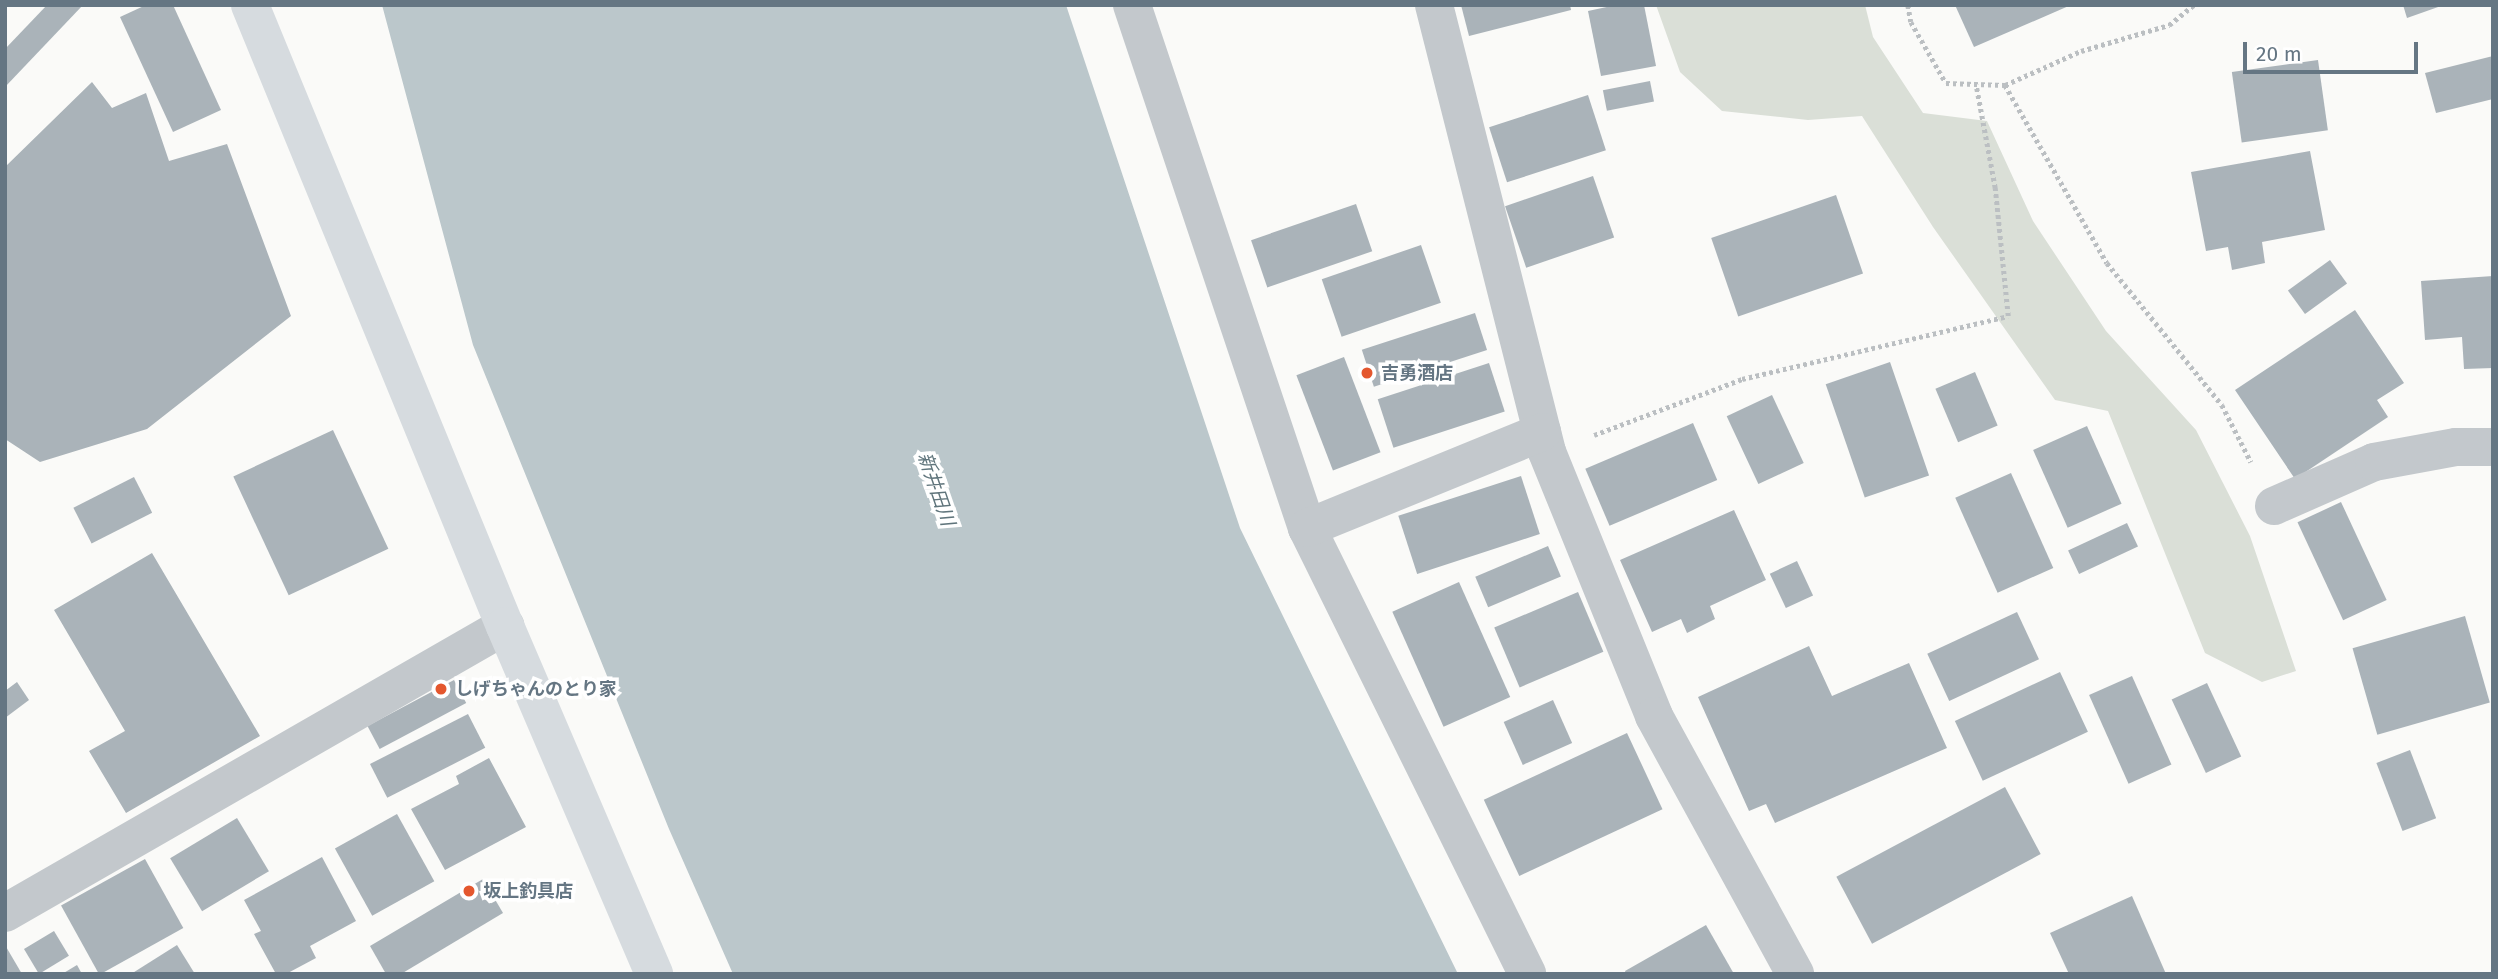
<!DOCTYPE html>
<meta charset="utf-8">
<style>
body{margin:0}
#map{position:relative;width:2498px;height:979px;overflow:hidden;background:#fafaf8;font-family:"Fira Sans","Noto Sans JP",sans-serif}
div>[style]{position:absolute}
[style*='--x']{left:calc(var(--x)*1px);top:calc(var(--y)*1px);width:calc(var(--w)*1px);rotate:calc(var(--a)*1deg)}
.green>*{inset:0;background:#dadfd7}
.water>*{inset:0;background:#bbc7cb}
.building>*{inset:0;background:#aab3b9;transform-origin:0 0}
.path>*{height:4.5px;margin-top:-2.25px;transform-origin:0;background:repeating-linear-gradient(90deg,#bbbfc2 0 3.5px,transparent 0 7px)}
.street>*{height:38px;margin:-19px;padding:0 19px;transform-origin:19px;border-radius:19px;background:#c3c8cc}
.secondary>*{height:38px;margin:-19px;padding:0 19px;transform-origin:19px;border-radius:19px;background:#d6dbdf}
.dots>*{width:19px;height:19px;translate:-50% -50%;box-sizing:border-box;border:4px solid #fff;border-radius:50%}
span{translate:-50% -50%;white-space:nowrap;text-align:center;line-height:1.15;-webkit-text-stroke:7px #fff;paint-order:stroke}
.poi-label{font-size:18px;color:#657683;font-weight:700}
.left{translate:0 -50%;text-align:left}
.water-label{font-size:19px;color:#60757c;font-style:italic}
.frame{position:absolute;inset:0;border:7px solid #657683;pointer-events:none}
.scale{position:absolute;left:2243px;top:42px;width:175px;height:32px;box-sizing:border-box;border:4px solid #657683;border-top:0;padding-left:9px;font-size:21px;line-height:24px;white-space:nowrap;color:#657683;-webkit-text-stroke:5px #fff;paint-order:stroke}
</style>
<div id="map">
<div class="green">
<div style="clip-path:polygon(1656px 5px,1865px 5px,1873px 37px,1923px 113px,1987px 121px,2033px 221px,2106px 331px,2196px 430px,2250px 536px,2296px 671px,2262px 682px,2205px 653px,2108px 411px,2055px 400px,1933px 227px,1862px 116px,1808px 120px,1722px 111px,1680px 72px)"></div>
</div>
<div class="water">
<div style="clip-path:polygon(382px 5px,1066px 5px,1240px 528px,1458px 974px,733px 974px,669px 829px,473px 345px)"></div>
</div>
<div class="building">
<div style="clip-path:polygon(47px 5px,83px 5px,5px 87px,5px 49px)"></div>
<div style="clip-path:polygon(146px 5px,173px 5px,221px 110px,173px 132px,120px 17px)"></div>
<div style="clip-path:polygon(1461px 5px,1570px 5px,1571px 10px,1469px 36px)"></div>
<div style="clip-path:polygon(1616px 5px,1644px 5px,1656px 66px,1601px 76px,1588px 11px)"></div>
<div style="clip-path:polygon(1955px 5px,2071px 5px,1974px 47px)"></div>
<div style="clip-path:polygon(2403px 5px,2441px 5px,2441px 6px,2407px 18px)"></div>
<div style="clip-path:polygon(2493px 56px,2493px 99px,2436px 113px,2425px 73px)"></div>
<div style="left:2318px;top:60px;width:71px;height:87px;rotate:82deg"></div>
<div style="left:1650px;top:81px;width:21px;height:48px;rotate:79deg"></div>
<div style="clip-path:polygon(92px 82px,112px 108px,146px 93px,169px 161px,227px 144px,291px 316px,147px 429px,40px 462px,5px 439px,5px 167px)"></div>
<div style="left:1588px;top:95px;width:58px;height:104px;rotate:72deg"></div>
<div style="clip-path:polygon(2310px 151px,2325px 230px,2262px 242px,2265px 263px,2232px 270px,2228px 247px,2206px 251px,2191px 172px)"></div>
<div style="left:1593px;top:176px;width:65px;height:93px;rotate:71deg"></div>
<div style="left:1836px;top:195px;width:83px;height:132px;rotate:71deg"></div>
<div style="left:1356px;top:204px;width:50px;height:111px;rotate:71deg"></div>
<div style="left:1421px;top:245px;width:61px;height:105px;rotate:71deg"></div>
<div style="left:2330px;top:260px;width:29px;height:52px;rotate:54deg"></div>
<div style="clip-path:polygon(2493px 276px,2493px 368px,2464px 369px,2462px 337px,2425px 340px,2421px 281px)"></div>
<div style="clip-path:polygon(2355px 310px,2404px 383px,2377px 400px,2388px 417px,2295px 479px,2235px 390px)"></div>
<div style="left:1475px;top:313px;width:39px;height:119px;rotate:72deg"></div>
<div style="left:1344px;top:357px;width:102px;height:51px;rotate:69deg"></div>
<div style="left:1890px;top:362px;width:120px;height:68px;rotate:71deg"></div>
<div style="left:1489px;top:363px;width:51px;height:117px;rotate:72deg"></div>
<div style="left:1975px;top:372px;width:58px;height:43px;rotate:67deg"></div>
<div style="left:1772px;top:395px;width:75px;height:50px;rotate:65deg"></div>
<div style="left:1693px;top:423px;width:62px;height:117px;rotate:67deg"></div>
<div style="left:2087px;top:426px;width:85px;height:59px;rotate:66deg"></div>
<div style="left:333px;top:430px;width:131px;height:110px;rotate:65deg"></div>
<div style="left:2011px;top:473px;width:104px;height:61px;rotate:66deg"></div>
<div style="left:1521px;top:476px;width:61px;height:129px;rotate:72deg"></div>
<div style="left:134px;top:477px;width:40px;height:68px;rotate:63deg"></div>
<div style="left:2341px;top:502px;width:108px;height:48px;rotate:65deg"></div>
<div style="clip-path:polygon(1734px 510px,1766px 580px,1710px 606px,1715px 619px,1687px 633px,1681px 619px,1652px 632px,1620px 560px)"></div>
<div style="left:2127px;top:523px;width:26px;height:65px;rotate:65deg"></div>
<div style="left:1548px;top:546px;width:33px;height:79px;rotate:67deg"></div>
<div style="clip-path:polygon(152px 553px,260px 736px,126px 813px,89px 751px,125px 731px,54px 610px)"></div>
<div style="left:1797px;top:561px;width:38px;height:30px;rotate:65deg"></div>
<div style="left:1459px;top:582px;width:126px;height:73px;rotate:66deg"></div>
<div style="left:1578px;top:592px;width:65px;height:91px;rotate:67deg"></div>
<div style="left:2017px;top:612px;width:52px;height:99px;rotate:65deg"></div>
<div style="left:2465px;top:616px;width:90px;height:117px;rotate:74deg"></div>
<div style="clip-path:polygon(1809px 646px,1832px 696px,1909px 663px,1947px 748px,1775px 823px,1766px 804px,1749px 811px,1698px 697px)"></div>
<div style="left:2060px;top:672px;width:66px;height:116px;rotate:65deg"></div>
<div style="left:2132px;top:676px;width:97px;height:47px;rotate:66deg"></div>
<div style="left:454px;top:680px;width:26px;height:98px;rotate:62deg"></div>
<div style="clip-path:polygon(17px 682px,29px 700px,5px 718px,5px 691px)"></div>
<div style="left:2207px;top:683px;width:81px;height:39px;rotate:65deg"></div>
<div style="left:1553px;top:700px;width:47px;height:54px;rotate:66deg"></div>
<div style="left:468px;top:714px;width:38px;height:110px;rotate:63deg"></div>
<div style="left:1627px;top:733px;width:84px;height:158px;rotate:65deg"></div>
<div style="left:2410px;top:750px;width:73px;height:36px;rotate:69deg"></div>
<div style="clip-path:polygon(489px 758px,526px 827px,445px 870px,411px 809px,459px 784px,456px 776px)"></div>
<div style="left:2005px;top:787px;width:76px;height:191px;rotate:62deg"></div>
<div style="left:397px;top:814px;width:77px;height:71px;rotate:61deg"></div>
<div style="left:237px;top:818px;width:62px;height:78px;rotate:59deg"></div>
<div style="clip-path:polygon(322px 857px,356px 921px,310px 946px,316px 958px,286px 974px,276px 974px,254px 934px,261px 931px,244px 900px)"></div>
<div style="left:145px;top:859px;width:79px;height:96px;rotate:61deg"></div>
<div style="clip-path:polygon(483px 879px,503px 913px,401px 974px,386px 974px,370px 946px)"></div>
<div style="clip-path:polygon(2132px 896px,2166px 974px,2069px 974px,2050px 933px)"></div>
<div style="clip-path:polygon(1706px 925px,1734px 974px,1626px 974px,1625px 971px)"></div>
<div style="left:54px;top:931px;width:29px;height:35px;rotate:59deg"></div>
<div style="clip-path:polygon(5px 945px,22px 974px,5px 974px)"></div>
<div style="clip-path:polygon(177px 945px,195px 974px,131px 974px)"></div>
<div style="clip-path:polygon(77px 965px,82px 974px,62px 974px)"></div>
</div>
<div class="path">
<div style="--x:1908;--y:5;--w:17;--a:80"></div>
<div style="--x:1911;--y:22;--w:70;--a:60.2"></div>
<div style="--x:1946;--y:83;--w:59;--a:1.9"></div>
<div style="--x:2005;--y:85;--w:205;--a:60.2"></div>
<div style="--x:2107;--y:263;--w:183;--a:51"></div>
<div style="--x:2222;--y:405;--w:64;--a:63"></div>
<div style="--x:2005;--y:85;--w:83;--a:-24.1"></div>
<div style="--x:2081;--y:51;--w:92;--a:-16.5"></div>
<div style="--x:2169;--y:25;--w:32;--a:-39"></div>
<div style="--x:1594;--y:435;--w:158;--a:-20.7"></div>
<div style="--x:1742;--y:379;--w:273;--a:-13.3"></div>
<div style="--x:2008;--y:316;--w:129;--a:-95.8"></div>
<div style="--x:1995;--y:188;--w:105;--a:-100.5"></div>
</div>
<div class="street">
<div style="--x:1132;--y:5;--w:552;--a:71.5"></div>
<div style="--x:1307;--y:528;--w:497;--a:63.7"></div>
<div style="--x:1434;--y:5;--w:461;--a:75.8"></div>
<div style="--x:1547;--y:452;--w:285;--a:67.9"></div>
<div style="--x:1654;--y:716;--w:294;--a:61.3"></div>
<div style="--x:2274;--y:506;--w:109;--a:-23.7"></div>
<div style="--x:2374;--y:462;--w:83;--a:-10.4"></div>
<div style="--x:2456;--y:447;--w:37;--a:0"></div>
<div style="--x:1307;--y:528;--w:254;--a:-22.2"></div>
<div style="--x:5;--y:913;--w:577;--a:-29.86"></div>
</div>
<div class="secondary">
<div style="--x:250;--y:5;--w:671;--a:67.68"></div>
<div style="--x:505;--y:626;--w:379;--a:66.8"></div>
</div>
<div class="dots">
<div style="left:1367px;top:373px;background:#e4572e"></div>
<div style="left:441px;top:689px;background:#e4572e"></div>
<div style="left:469px;top:891px;background:#e4572e"></div>
</div>
<div class="poi-label">
<span class="left" style="left:1381px;top:373px">吉勇酒店</span>
<span class="left" style="left:455px;top:689px">しげちゃんのとり家</span>
<span class="left" style="left:483px;top:891px">坂上釣具店</span>
</div>
<div class="water-label">
<span style="left:936px;top:489px;rotate:71deg">新井田川</span>
</div>
<div class="frame"></div>
<div class="scale">20 m</div>
</div>
